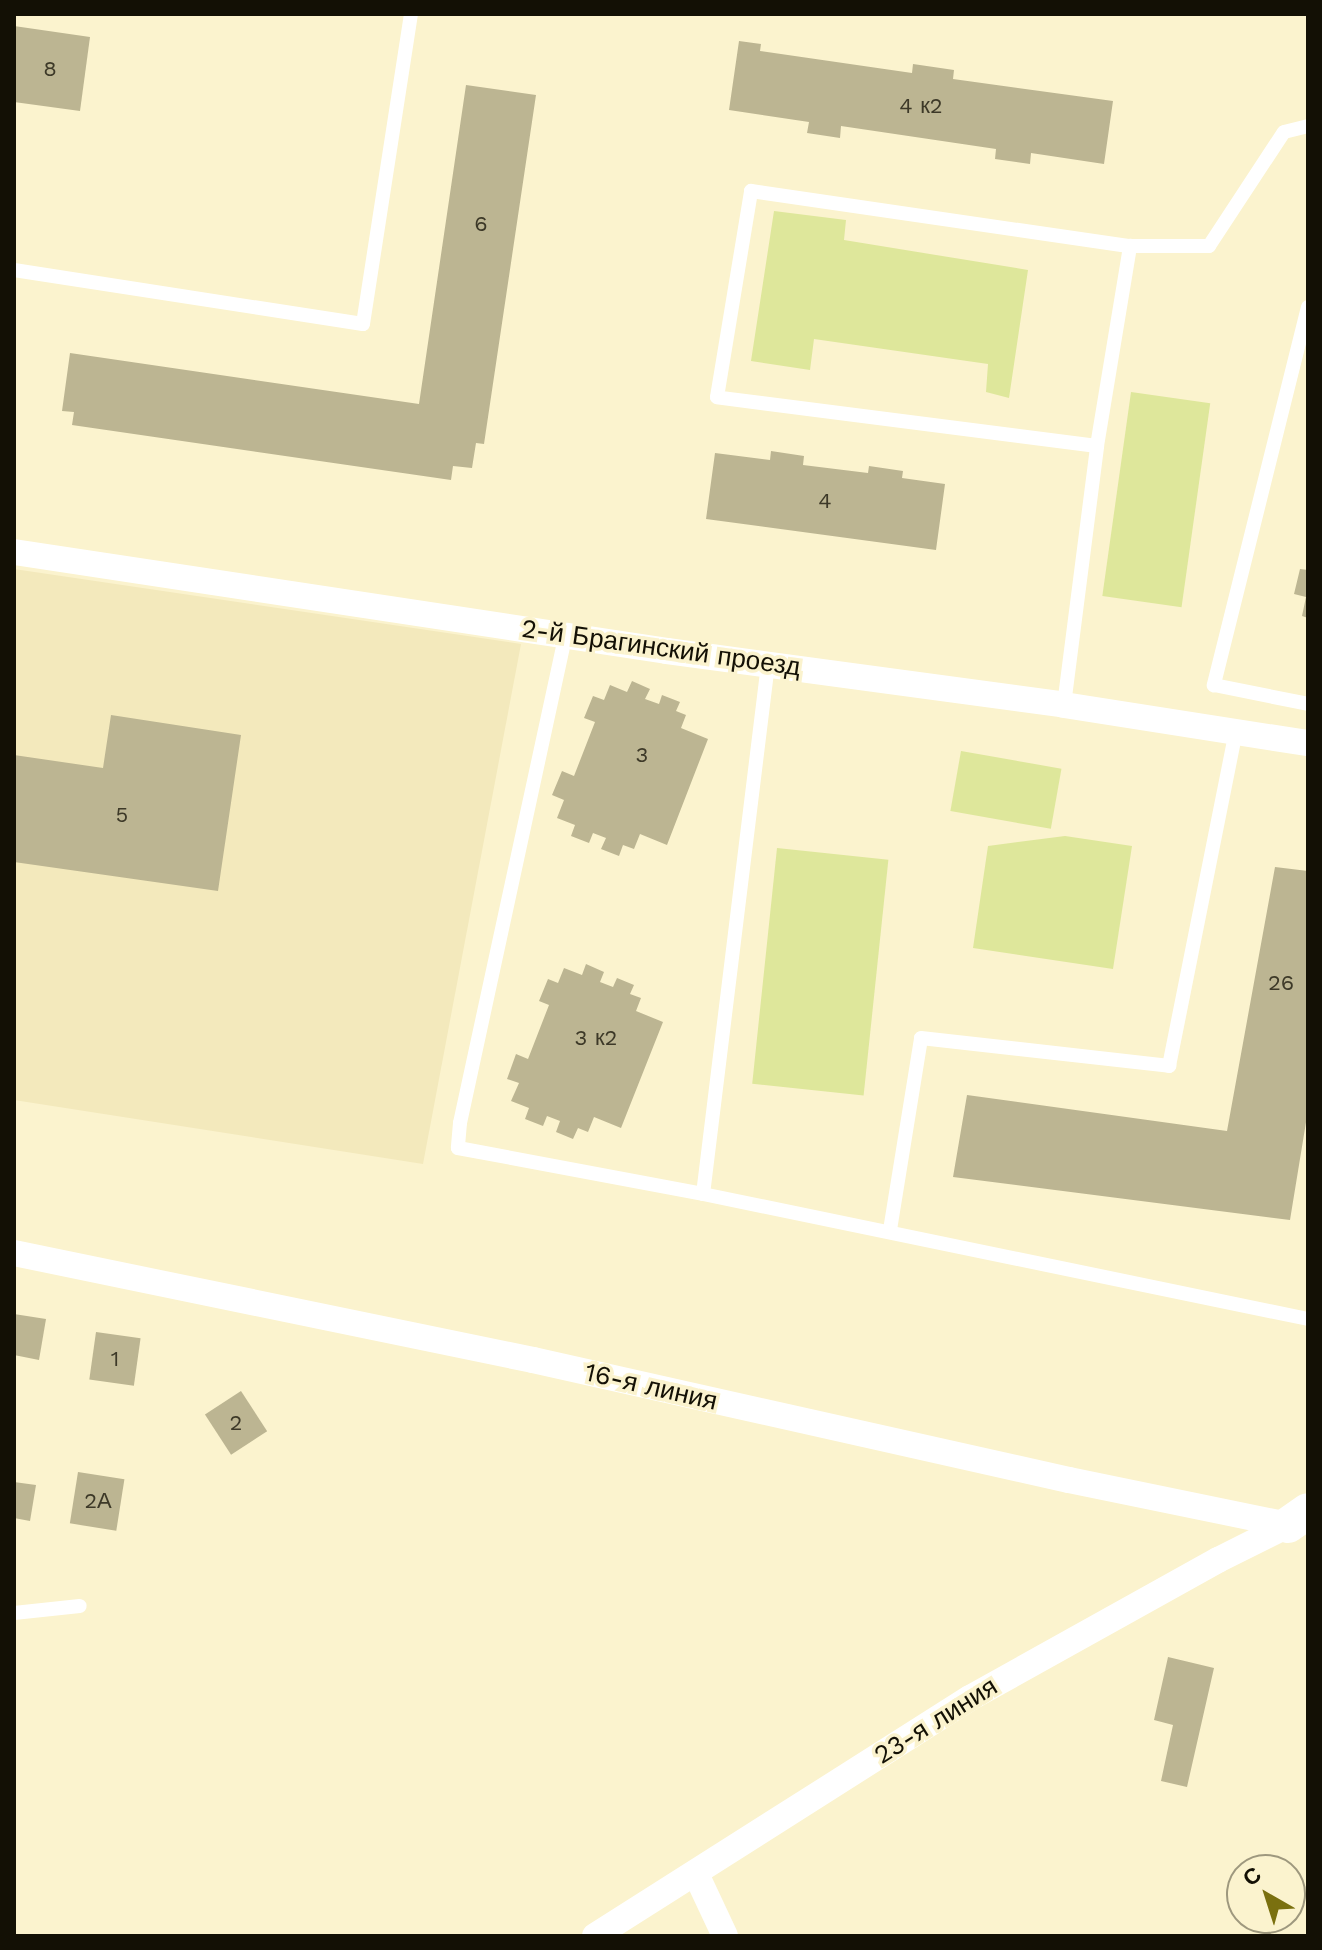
<!DOCTYPE html>
<meta charset="utf-8">
<style>
body{margin:0}
#map{position:relative;width:1322px;height:1950px;overflow:hidden;background:#fbf3ce;font-family:"Work Sans",sans-serif}
div>[style]{position:absolute}
[style*='--x']{left:calc(var(--x)*1px);top:calc(var(--y)*1px);width:calc(var(--w)*1px);rotate:calc(var(--a)*1deg)}
.built>*{inset:0;background:#f3e9bc}
.green>*{inset:0;background:#dee79b;transform-origin:0 0}
.building>*{inset:0;background:#bcb592;transform-origin:0 0}
.lane>*{height:14px;margin:-7px;padding:0 7px;transform-origin:7px;border-radius:7px;background:#fff}
.street>*{height:26px;margin:-13px;padding:0 13px;transform-origin:13px;border-radius:13px;background:#fff}
.secondary>*{height:36px;margin:-18px;padding:0 18px;transform-origin:18px;border-radius:18px;background:#fff}
span{translate:-50% -50%;white-space:nowrap;text-align:center;line-height:1.15;-webkit-text-stroke:7px #fbf3ce;paint-order:stroke}
.number-label{font-size:22px;color:#3d3928}
.number-label span{-webkit-text-stroke-width:0}
.street-label{font-size:26px;color:#131005}
.frame{position:absolute;inset:0;border:16px solid #131005;pointer-events:none}
.north{position:absolute;left:1226px;top:1854px;width:80px;height:80px;box-sizing:border-box;background:#fbf3ce;border:2px solid #9e987e;border-radius:50%;rotate:321deg;font-size:22px;font-weight:700;line-height:32px;text-align:center;color:#131005}
.north::after{content:'';display:block;margin:auto;width:28px;height:36px;background:#7a700f;clip-path:polygon(50% 0,100% 100%,50% 72%,0 100%)}
</style>
<div id="map">
<div class="built">
<div style="clip-path:polygon(14px 569px,521px 644px,423px 1164px,14px 1100px)"></div>
</div>
<div class="green">
<div style="clip-path:polygon(774px 211px,846px 220px,844px 240px,1028px 270px,1009px 398px,986px 392px,988px 364px,814px 339px,810px 370px,751px 361px)"></div>
<div style="left:1131px;top:392px;width:80px;height:206px;rotate:8deg"></div>
<div style="left:961px;top:751px;width:102px;height:61px;rotate:10deg"></div>
<div style="clip-path:polygon(1065px 836px,1132px 846px,1113px 969px,973px 948px,988px 846px)"></div>
<div style="left:777px;top:848px;width:112px;height:237px;rotate:6deg"></div>
</div>
<div class="building">
<div style="clip-path:polygon(14px 26px,90px 37px,80px 111px,14px 102px)"></div>
<div style="clip-path:polygon(739px 41px,761px 44px,760px 51px,912px 73px,913px 64px,954px 70px,953px 79px,1113px 101px,1104px 164px,1031px 153px,1030px 164px,995px 159px,996px 149px,841px 126px,840px 138px,807px 133px,809px 122px,729px 110px)"></div>
<div style="clip-path:polygon(466px 85px,536px 95px,484px 444px,476px 443px,472px 468px,453px 466px,451px 480px,72px 425px,74px 412px,62px 411px,70px 353px,419px 404px)"></div>
<div style="clip-path:polygon(771px 451px,804px 456px,803px 465px,868px 473px,869px 466px,903px 471px,902px 478px,945px 484px,936px 550px,706px 519px,715px 453px,770px 460px)"></div>
<div style="clip-path:polygon(1300px 569px,1308px 570px,1308px 618px,1302px 616px,1306px 597px,1294px 594px)"></div>
<div style="clip-path:polygon(632px 681px,650px 689px,645px 699px,659px 704px,662px 695px,680px 702px,676px 711px,686px 715px,681px 728px,708px 739px,667px 845px,640px 834px,634px 849px,623px 845px,619px 856px,601px 849px,606px 838px,593px 833px,589px 843px,571px 836px,575px 825px,557px 818px,564px 800px,552px 795px,562px 771px,574px 776px,595px 722px,584px 718px,593px 696px,604px 700px,610px 685px,627px 692px)"></div>
<div style="clip-path:polygon(111px 715px,241px 735px,218px 891px,14px 862px,14px 755px,103px 768px)"></div>
<div style="clip-path:polygon(1275px 867px,1308px 871px,1308px 1110px,1290px 1220px,953px 1177px,967px 1095px,1227px 1131px)"></div>
<div style="clip-path:polygon(586px 964px,604px 972px,600px 982px,613px 987px,617px 978px,634px 985px,630px 994px,641px 998px,636px 1011px,663px 1022px,621px 1128px,594px 1117px,588px 1132px,578px 1128px,573px 1139px,556px 1132px,560px 1121px,547px 1116px,543px 1126px,525px 1119px,529px 1108px,511px 1101px,519px 1083px,507px 1079px,516px 1054px,528px 1059px,549px 1005px,539px 1001px,548px 979px,558px 983px,564px 968px,582px 975px)"></div>
<div style="clip-path:polygon(14px 1314px,46px 1319px,39px 1360px,14px 1355px)"></div>
<div style="left:96px;top:1332px;width:45px;height:48px;rotate:8deg"></div>
<div style="left:241px;top:1391px;width:48px;height:43px;rotate:57deg"></div>
<div style="left:78px;top:1472px;width:47px;height:52px;rotate:9deg"></div>
<div style="clip-path:polygon(14px 1482px,36px 1485px,30px 1521px,14px 1518px)"></div>
<div style="clip-path:polygon(1168px 1657px,1214px 1668px,1187px 1787px,1161px 1781px,1173px 1725px,1154px 1720px)"></div>
</div>
<div class="lane">
<div style="--x:14;--y:270;--w:353;--a:8.8"></div>
<div style="--x:363;--y:324;--w:314;--a:-81.2"></div>
<div style="--x:1308;--y:307;--w:390;--a:104"></div>
<div style="--x:1214;--y:685;--w:96;--a:11.4"></div>
<div style="--x:1097;--y:446;--w:383;--a:-172.7"></div>
<div style="--x:717;--y:397;--w:209;--a:-80.6"></div>
<div style="--x:751;--y:191;--w:383;--a:8.3"></div>
<div style="--x:566;--y:633;--w:501;--a:102.21"></div>
<div style="--x:460;--y:1123;--w:25;--a:95"></div>
<div style="--x:458;--y:1148;--w:249;--a:10.6"></div>
<div style="--x:768;--y:664;--w:534;--a:96.99"></div>
<div style="--x:703;--y:1194;--w:618;--a:11.67"></div>
<div style="--x:1064;--y:705;--w:261;--a:-82.7"></div>
<div style="--x:1097;--y:446;--w:203;--a:-80.6"></div>
<div style="--x:1130;--y:246;--w:79;--a:0"></div>
<div style="--x:1209;--y:246;--w:136;--a:-56.7"></div>
<div style="--x:1284;--y:132;--w:25;--a:-14"></div>
<div style="--x:890;--y:1230;--w:194;--a:-80.8"></div>
<div style="--x:921;--y:1038;--w:250;--a:6.4"></div>
<div style="--x:1169;--y:1066;--w:341;--a:-78.7"></div>
<div style="--x:14;--y:1613;--w:66;--a:-6.1"></div>
</div>
<div class="street">
<div style="--x:14;--y:552;--w:660;--a:8.62"></div>
<div style="--x:667;--y:651;--w:401;--a:7.7"></div>
<div style="--x:1064;--y:705;--w:247;--a:8.9"></div>
<div style="--x:14;--y:1253;--w:530;--a:11.65"></div>
<div style="--x:533;--y:1360;--w:549;--a:12.62"></div>
<div style="--x:1069;--y:1480;--w:224;--a:11.6"></div>
<div style="--x:696;--y:1874;--w:68;--a:64.9"></div>
<div style="--x:595;--y:1936;--w:444;--a:-32.4"></div>
<div style="--x:970;--y:1698;--w:284;--a:-29.1"></div>
<div style="--x:1218;--y:1560;--w:78;--a:-26.6"></div>
</div>
<div class="secondary">
<div style="--x:1288;--y:1525;--w:24;--a:-35"></div>
</div>
<div class="number-label">
<span style="left:50px;top:69px">8</span>
<span style="left:921px;top:106px">4 к2</span>
<span style="left:481px;top:224px">6</span>
<span style="left:825px;top:501px">4</span>
<span style="left:642px;top:755px">3</span>
<span style="left:122px;top:815px">5</span>
<span style="left:1281px;top:983px">26</span>
<span style="left:596px;top:1038px">3 к2</span>
<span style="left:115px;top:1359px">1</span>
<span style="left:236px;top:1423px">2</span>
<span style="left:98px;top:1501px">2А</span>
</div>
<div class="street-label">
<span style="left:661px;top:648px;rotate:8deg">2-й Брагинский проезд</span>
<span style="left:651px;top:1387px;rotate:13deg">16-я линия</span>
<span style="left:936px;top:1721px;rotate:-32deg">23-я линия</span>
</div>
<div class="frame"></div>
<div class="north">С</div>
</div>
